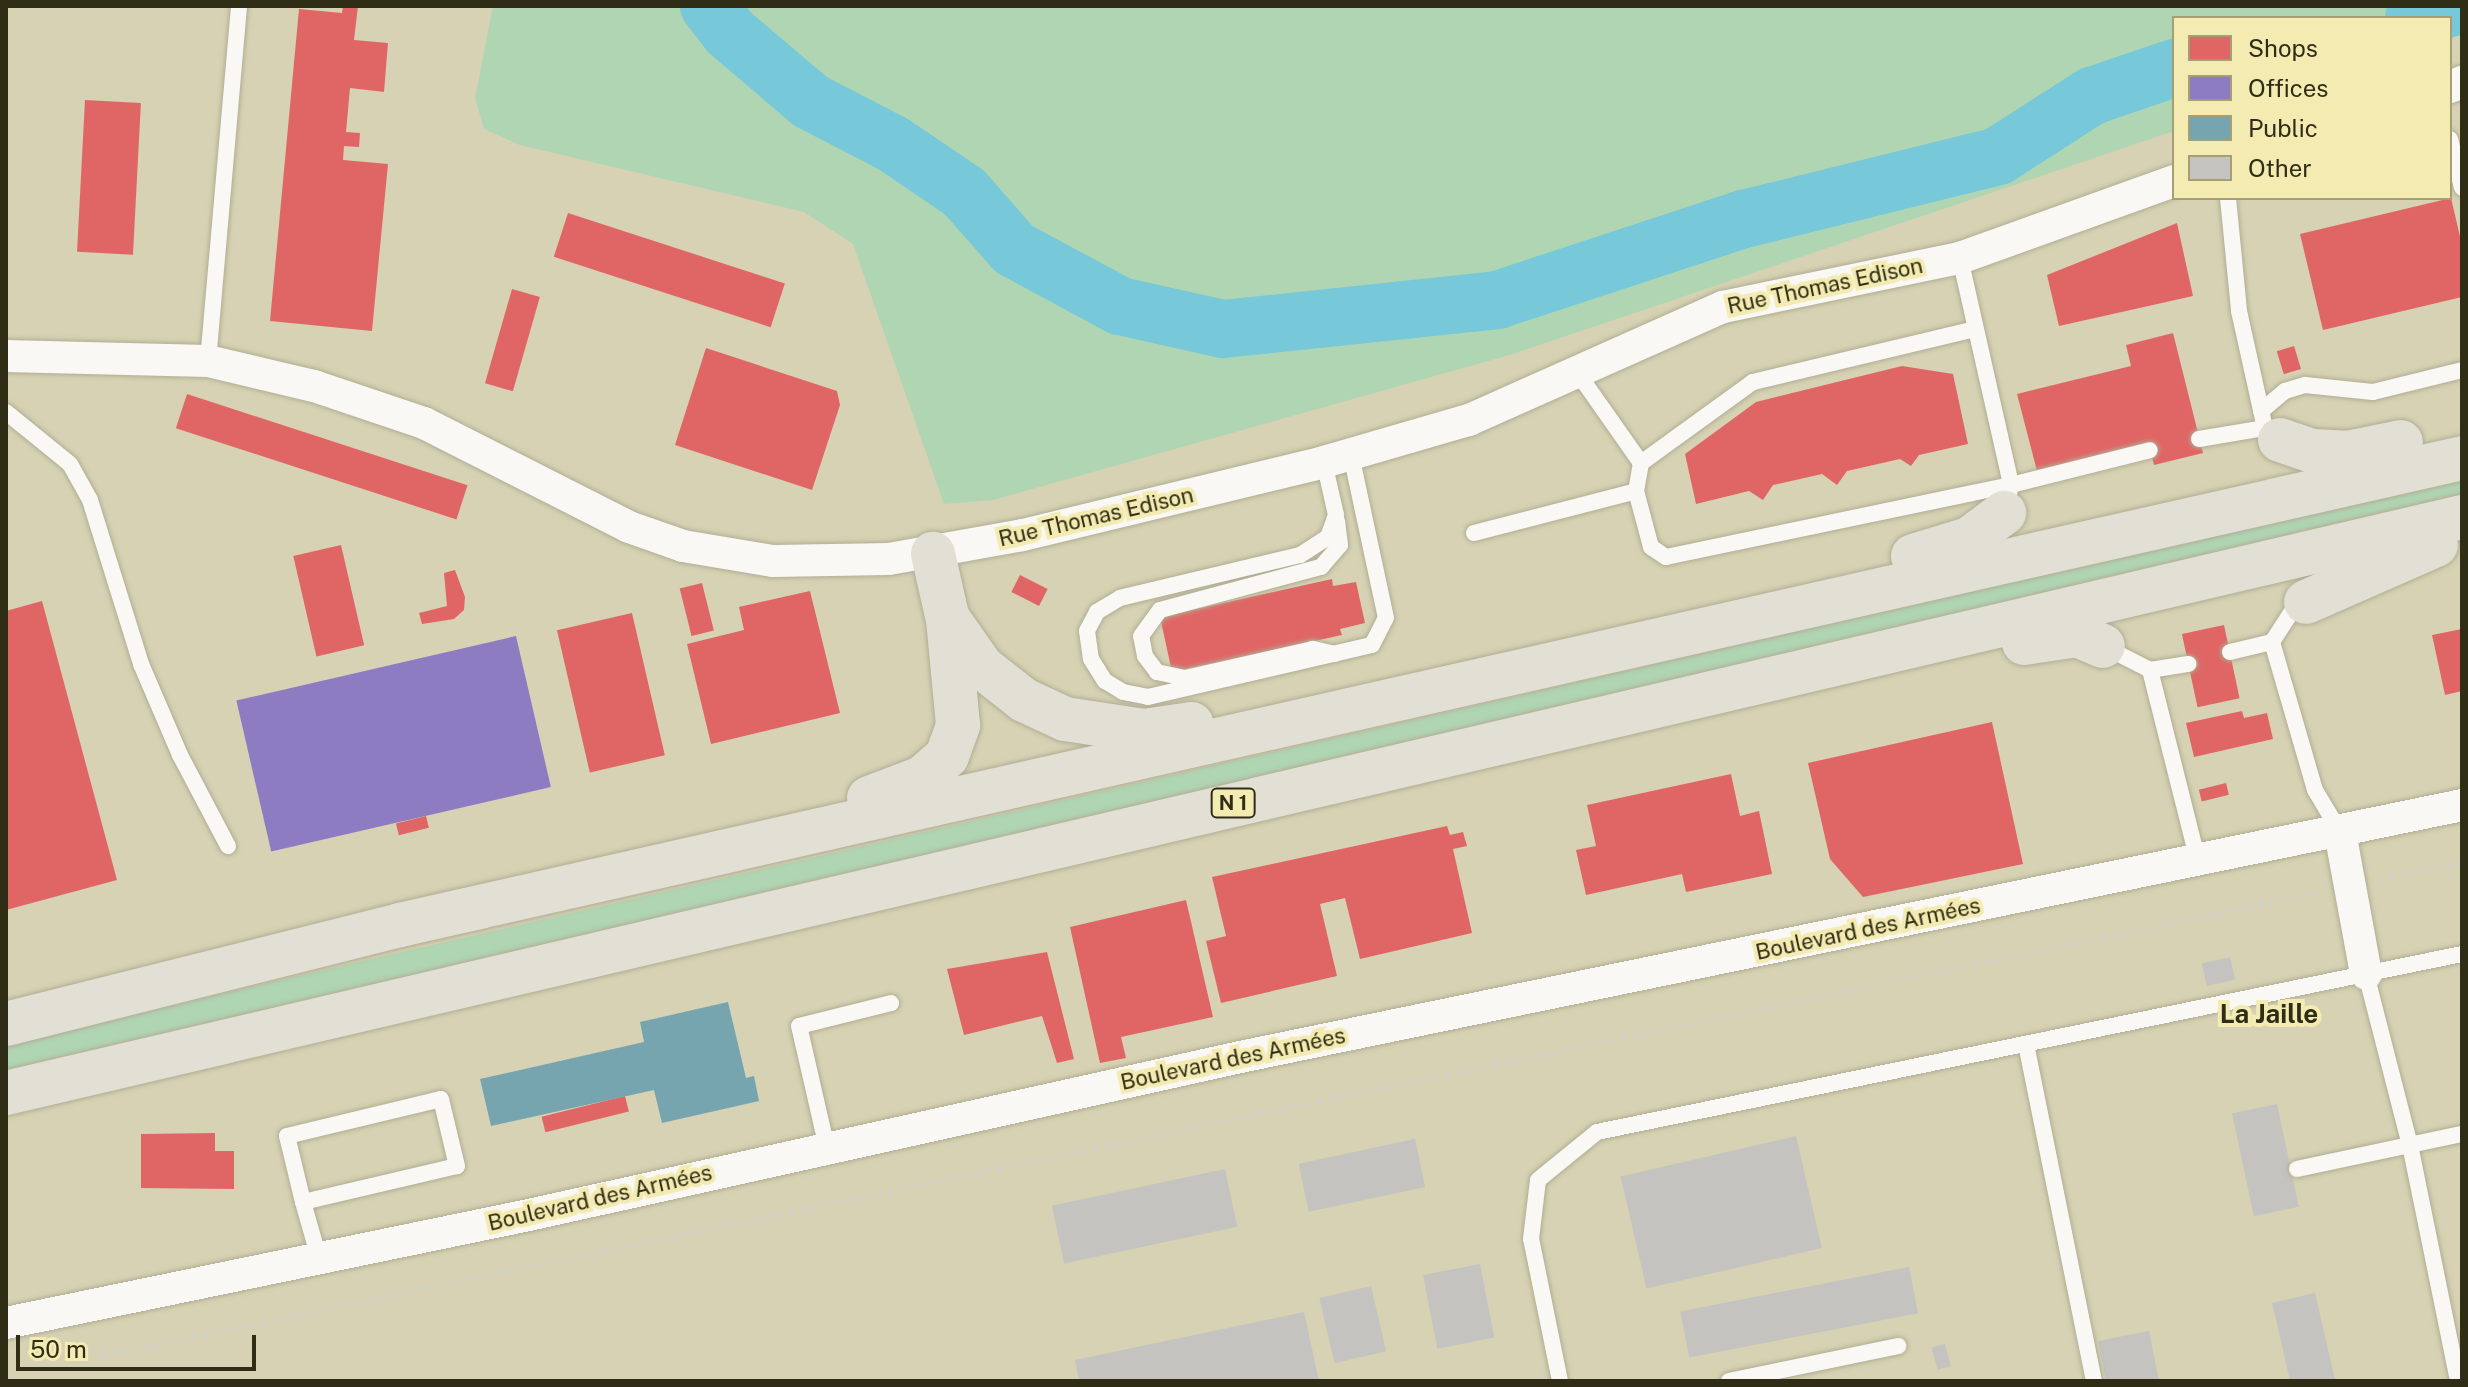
<!DOCTYPE html>
<meta charset="utf-8">
<style>
body{margin:0}
#map{position:relative;width:2468px;height:1387px;overflow:hidden;background:#d6d2b3;font-family:"Public Sans",sans-serif}
div>[style]{position:absolute}
[style*='--x']{left:calc(var(--x)*1px);top:calc(var(--y)*1px);width:calc(var(--w)*1px);rotate:calc(var(--a)*1deg)}
.green>*{inset:0;background:#b0d5b3}
.shops>*{inset:0;background:#e06666;transform-origin:0 0}
.offices>*{inset:0;background:#8e7cc3;transform-origin:0 0}
.public>*{inset:0;background:#76a5af}
.river>*{height:58px;margin:-29px;padding:0 29px;transform-origin:29px;border-radius:29px;background:#77c8d8}
.building>*{inset:0;background:#c4c3bf;transform-origin:0 0}
.path>*{height:5px;margin-top:-2.5px;transform-origin:0;background:repeating-linear-gradient(90deg,#d2d0c7 0 4px,transparent 0 10px)}
.roads{filter:drop-shadow(0 0 2px #b1ad94) drop-shadow(0 0 2px #b1ad94)}
.service>*{height:16px;margin:-8px;padding:0 8px;transform-origin:8px;border-radius:8px;background:#f9f8f4}
.minor>*{height:32px;margin:-16px;padding:0 16px;transform-origin:16px;border-radius:16px;background:#f9f8f4}
.trunk>*{height:44px;margin:-22px;padding:0 22px;transform-origin:22px;border-radius:22px;background:#e2e0d4}
span{translate:-50% -50%;white-space:nowrap;text-align:center;line-height:1.15;-webkit-text-stroke:8px #f3ebb1;paint-order:stroke}
.shield-label span{padding:2px 6px;background:#f3ebb1;border:2px solid;border-radius:6px;-webkit-text-stroke-width:0}
.shield-label{font-size:20px;color:#302d16;font-weight:700}
.street-label{font-size:22px;color:#302d16}
.quarter-label{font-size:26px;color:#302d16;font-weight:700}
.frame{position:absolute;inset:0;border:8px solid #302d16;pointer-events:none}
.legend{position:absolute;left:2172px;top:16px;width:280px;height:184px;box-sizing:border-box;background:#f3ebb1;border:2px solid #a59f73;margin:0;padding:10px 14px;list-style:none;font-size:24px;color:#302d16}
.legend li{display:flex;align-items:center;gap:16px;height:40px}
.legend b{width:40px;border:2px solid #a59f73}
.scale{position:absolute;left:16px;top:1335px;width:240px;height:36px;box-sizing:border-box;border:4px solid #302d16;border-top:0;padding-left:10px;font-size:24px;line-height:28px;white-space:nowrap;color:#302d16;-webkit-text-stroke:6px #f3ebb1;paint-order:stroke}
</style>
<div id="map">
<div class="green">
<div style="clip-path:polygon(493px 6px,2462px 6px,2462px 35px,2450px 39px,2450px 18px,2174px 18px,2174px 131px,1513px 354px,993px 500px,944px 504px,853px 244px,804px 212px,520px 145px,484px 129px,475px 98px)"></div>
<div style="clip-path:polygon(2462px 479px,2462px 499px,6px 1070px,6px 1046px,136px 1013px)"></div>
</div>
<div class="shops">
<div style="clip-path:polygon(343px 6px,358px 6px,354px 40px,388px 43px,384px 92px,350px 88px,346px 132px,360px 133px,359px 147px,344px 146px,343px 160px,388px 164px,372px 331px,270px 321px,299px 9px,342px 13px)"></div>
<div style="left:85px;top:100px;width:56px;height:152px;rotate:3deg"></div>
<div style="clip-path:polygon(2451px 198px,2462px 245px,2462px 297px,2323px 330px,2300px 234px)"></div>
<div style="left:568px;top:213px;width:228px;height:46px;rotate:18deg"></div>
<div style="clip-path:polygon(2177px 223px,2193px 296px,2059px 326px,2047px 275px)"></div>
<div style="left:512px;top:289px;width:29px;height:98px;rotate:16deg"></div>
<div style="clip-path:polygon(2173px 333px,2203px 453px,2154px 465px,2148px 443px,2037px 471px,2017px 394px,2131px 366px,2126px 345px)"></div>
<div style="left:2294px;top:346px;width:24px;height:18px;rotate:73deg"></div>
<div style="clip-path:polygon(706px 348px,837px 391px,840px 405px,812px 490px,675px 445px)"></div>
<div style="clip-path:polygon(1902px 366px,1953px 374px,1968px 444px,1919px 455px,1911px 466px,1900px 459px,1847px 471px,1837px 485px,1822px 474px,1773px 485px,1763px 500px,1749px 491px,1696px 504px,1685px 454px,1756px 402px)"></div>
<div style="left:187px;top:394px;width:295px;height:36px;rotate:18deg"></div>
<div style="left:341px;top:545px;width:103px;height:49px;rotate:77deg"></div>
<div style="clip-path:polygon(455px 570px,465px 597px,464px 610px,454px 619px,422px 624px,419px 613px,447px 606px,444px 573px)"></div>
<div style="left:1020px;top:575px;width:31px;height:19px;rotate:27deg"></div>
<div style="clip-path:polygon(1332px 579px,1333px 586px,1356px 582px,1365px 623px,1340px 629px,1342px 635px,1172px 672px,1160px 617px)"></div>
<div style="left:702px;top:583px;width:49px;height:23px;rotate:76deg"></div>
<div style="clip-path:polygon(810px 591px,840px 713px,711px 744px,687px 644px,744px 630px,739px 607px)"></div>
<div style="clip-path:polygon(42px 601px,117px 880px,6px 910px,6px 611px)"></div>
<div style="left:632px;top:613px;width:146px;height:77px;rotate:77deg"></div>
<div style="left:2224px;top:625px;width:75px;height:43px;rotate:78deg"></div>
<div style="clip-path:polygon(2462px 629px,2462px 691px,2445px 695px,2432px 635px)"></div>
<div style="clip-path:polygon(2242px 711px,2244px 718px,2267px 713px,2273px 739px,2194px 757px,2186px 723px)"></div>
<div style="clip-path:polygon(1992px 722px,2023px 864px,1863px 897px,1830px 859px,1808px 763px)"></div>
<div style="clip-path:polygon(1731px 774px,1740px 816px,1759px 811px,1772px 874px,1686px 892px,1682px 874px,1586px 895px,1576px 850px,1596px 846px,1587px 805px)"></div>
<div style="left:2226px;top:783px;width:12px;height:28px;rotate:76deg"></div>
<div style="left:426px;top:816px;width:12px;height:31px;rotate:76deg"></div>
<div style="clip-path:polygon(1447px 826px,1450px 835px,1463px 832px,1467px 846px,1453px 849px,1472px 933px,1360px 959px,1345px 898px,1320px 904px,1337px 976px,1221px 1003px,1206px 941px,1226px 936px,1212px 877px)"></div>
<div style="clip-path:polygon(1186px 900px,1213px 1017px,1121px 1037px,1126px 1058px,1100px 1063px,1070px 927px)"></div>
<div style="clip-path:polygon(1047px 952px,1074px 1059px,1057px 1063px,1042px 1016px,964px 1035px,947px 969px)"></div>
<div style="left:625px;top:1096px;width:16px;height:86px;rotate:76deg"></div>
<div style="clip-path:polygon(215px 1133px,215px 1151px,234px 1151px,234px 1189px,141px 1188px,141px 1134px)"></div>
</div>
<div class="offices">
<div style="left:516px;top:636px;width:155px;height:287px;rotate:77deg"></div>
</div>
<div class="public">
<div style="clip-path:polygon(728px 1002px,746px 1078px,754px 1076px,759px 1101px,662px 1123px,654px 1090px,491px 1126px,480px 1079px,644px 1042px,640px 1022px)"></div>
</div>
<div class="river">
<div style="--x:709;--y:6;--w:33;--a:52"></div>
<div style="--x:729;--y:32;--w:106;--a:40.4"></div>
<div style="--x:810;--y:101;--w:93;--a:27.4"></div>
<div style="--x:893;--y:144;--w:86;--a:34.1"></div>
<div style="--x:964;--y:192;--w:76;--a:48.7"></div>
<div style="--x:1014;--y:249;--w:120;--a:28.3"></div>
<div style="--x:1120;--y:306;--w:106;--a:12.6"></div>
<div style="--x:1223;--y:329;--w:276;--a:-6"></div>
<div style="--x:1497;--y:300;--w:260;--a:-18.2"></div>
<div style="--x:1744;--y:219;--w:262;--a:-13.9"></div>
<div style="--x:1998;--y:156;--w:112;--a:-32.6"></div>
<div style="--x:2092;--y:96;--w:87;--a:-18.9"></div>
<div style="--x:2414;--y:18;--w:45;--a:-15.6"></div>
</div>
<div class="building">
<div style="left:2230px;top:957px;width:23px;height:29px;rotate:77deg"></div>
<div style="left:2277px;top:1104px;width:105px;height:46px;rotate:78deg"></div>
<div style="left:1796px;top:1136px;width:115px;height:180px;rotate:77deg"></div>
<div style="left:1415px;top:1139px;width:49px;height:119px;rotate:78deg"></div>
<div style="left:1225px;top:1169px;width:59px;height:177px;rotate:78deg"></div>
<div style="left:1480px;top:1264px;width:75px;height:58px;rotate:79deg"></div>
<div style="left:1909px;top:1267px;width:47px;height:233px;rotate:79deg"></div>
<div style="left:1371px;top:1286px;width:67px;height:53px;rotate:77deg"></div>
<div style="left:2315px;top:1293px;width:90px;height:44px;rotate:77deg"></div>
<div style="clip-path:polygon(1304px 1312px,1319px 1381px,1079px 1381px,1075px 1360px)"></div>
<div style="clip-path:polygon(2149px 1331px,2159px 1381px,2106px 1381px,2098px 1341px)"></div>
<div style="left:1945px;top:1344px;width:23px;height:14px;rotate:75deg"></div>
</div>
<div class="path">
<div style="--x:2380;--y:879;--w:84;--a:-11.7"></div>
<div style="--x:71;--y:1343;--w:36;--a:19"></div>
<div style="--x:105;--y:1355;--w:2262;--a:-11.81"></div>
</div>
<div class="roads">
<div class="service">
<div style="--x:2450;--y:139;--w:50;--a:76.2"></div>
<div style="--x:2228;--y:198;--w:114;--a:84.4"></div>
<div style="--x:2239;--y:311;--w:120;--a:77.5"></div>
<div style="--x:2265;--y:428;--w:17;--a:40"></div>
<div style="--x:1960;--y:258;--w:233;--a:77.3"></div>
<div style="--x:2011;--y:485;--w:9;--a:103"></div>
<div style="--x:208;--y:361;--w:356;--a:-85"></div>
<div style="--x:1577;--y:372;--w:111;--a:54.9"></div>
<div style="--x:1641;--y:463;--w:28;--a:100"></div>
<div style="--x:1636;--y:491;--w:58;--a:75"></div>
<div style="--x:1651;--y:547;--w:18;--a:34"></div>
<div style="--x:1666;--y:557;--w:352;--a:-11.8"></div>
<div style="--x:2011;--y:485;--w:143;--a:-14.1"></div>
<div style="--x:2261;--y:411;--w:31;--a:-40"></div>
<div style="--x:2285;--y:391;--w:21;--a:-17"></div>
<div style="--x:2305;--y:385;--w:68;--a:5.9"></div>
<div style="--x:2373;--y:392;--w:92;--a:-13.9"></div>
<div style="--x:6;--y:412;--w:82;--a:39.1"></div>
<div style="--x:70;--y:464;--w:41;--a:60.9"></div>
<div style="--x:90;--y:500;--w:172;--a:72.7"></div>
<div style="--x:141;--y:664;--w:99;--a:66.8"></div>
<div style="--x:180;--y:755;--w:103;--a:62.2"></div>
<div style="--x:2199;--y:439;--w:67;--a:-9.5"></div>
<div style="--x:1324;--y:462;--w:54;--a:77.2"></div>
<div style="--x:1336;--y:515;--w:23;--a:110"></div>
<div style="--x:1328;--y:537;--w:33;--a:147"></div>
<div style="--x:1300;--y:555;--w:185;--a:166.6"></div>
<div style="--x:1120;--y:598;--w:27;--a:149"></div>
<div style="--x:1097;--y:612;--w:21;--a:118"></div>
<div style="--x:1087;--y:631;--w:28;--a:82"></div>
<div style="--x:1091;--y:659;--w:26;--a:58"></div>
<div style="--x:1105;--y:681;--w:21;--a:31"></div>
<div style="--x:1123;--y:692;--w:25;--a:11"></div>
<div style="--x:1148;--y:697;--w:230;--a:-13.1"></div>
<div style="--x:1372;--y:645;--w:30;--a:-63"></div>
<div style="--x:1386;--y:618;--w:167;--a:-102.1"></div>
<div style="--x:1641;--y:463;--w:138;--a:-35.9"></div>
<div style="--x:1753;--y:382;--w:228;--a:-13.4"></div>
<div style="--x:1474;--y:533;--w:167;--a:-14.5"></div>
<div style="--x:2272;--y:642;--w:154;--a:73.8"></div>
<div style="--x:2315;--y:790;--w:49;--a:59.2"></div>
<div style="--x:2105;--y:647;--w:51;--a:27.1"></div>
<div style="--x:2150;--y:670;--w:39;--a:-9"></div>
<div style="--x:2230;--y:652;--w:43;--a:-13.4"></div>
<div style="--x:2272;--y:642;--w:38;--a:-57"></div>
<div style="--x:2293;--y:610;--w:13;--a:-32"></div>
<div style="--x:1335;--y:654;--w:23;--a:-167"></div>
<div style="--x:1313;--y:649;--w:131;--a:167.2"></div>
<div style="--x:1185;--y:678;--w:29;--a:-168"></div>
<div style="--x:1157;--y:672;--w:20;--a:-127"></div>
<div style="--x:1145;--y:656;--w:20;--a:-101"></div>
<div style="--x:1141;--y:636;--w:32;--a:-54"></div>
<div style="--x:1160;--y:610;--w:167;--a:-15"></div>
<div style="--x:1321;--y:567;--w:29;--a:-49"></div>
<div style="--x:1340;--y:545;--w:24;--a:-97"></div>
<div style="--x:2150;--y:670;--w:197;--a:75.9"></div>
<div style="--x:2366;--y:974;--w:177;--a:75.6"></div>
<div style="--x:2410;--y:1145;--w:241;--a:78.5"></div>
<div style="--x:2026;--y:1044;--w:344;--a:78.6"></div>
<div style="--x:827;--y:1148;--w:125;--a:-102.9"></div>
<div style="--x:799;--y:1026;--w:95;--a:-14"></div>
<div style="--x:2297;--y:1169;--w:169;--a:-12"></div>
<div style="--x:303;--y:1202;--w:68;--a:-103.6"></div>
<div style="--x:287;--y:1136;--w:158;--a:-13.5"></div>
<div style="--x:441;--y:1099;--w:69;--a:76.6"></div>
<div style="--x:457;--y:1166;--w:158;--a:166.8"></div>
<div style="--x:303;--y:1202;--w:58;--a:74.1"></div>
<div style="--x:1560;--y:1381;--w:145;--a:-101.5"></div>
<div style="--x:1531;--y:1239;--w:59;--a:-83.2"></div>
<div style="--x:1538;--y:1180;--w:76;--a:-39.1"></div>
<div style="--x:1597;--y:1132;--w:883;--a:-11.63"></div>
<div style="--x:1729;--y:1381;--w:173;--a:-11.7"></div>
</div>
<div class="minor">
<div style="--x:2450;--y:87;--w:13;--a:-23"></div>
<div style="--x:6;--y:356;--w:202;--a:1.4"></div>
<div style="--x:208;--y:361;--w:109;--a:13.3"></div>
<div style="--x:314;--y:386;--w:116;--a:18.6"></div>
<div style="--x:424;--y:423;--w:230;--a:26.9"></div>
<div style="--x:629;--y:527;--w:57;--a:19.4"></div>
<div style="--x:683;--y:546;--w:91;--a:9.5"></div>
<div style="--x:773;--y:561;--w:116;--a:-1"></div>
<div style="--x:889;--y:559;--w:136;--a:-10.2"></div>
<div style="--x:1023;--y:535;--w:310;--a:-13.6"></div>
<div style="--x:1324;--y:462;--w:151;--a:-16.2"></div>
<div style="--x:1469;--y:420;--w:278;--a:-24"></div>
<div style="--x:1723;--y:307;--w:242;--a:-11.7"></div>
<div style="--x:1960;--y:258;--w:227;--a:-19.8"></div>
<div style="--x:2340;--y:832;--w:144;--a:79.6"></div>
<div style="--x:6;--y:1323;--w:534;--a:-11.67"></div>
<div style="--x:529;--y:1215;--w:733;--a:-12.52"></div>
<div style="--x:1245;--y:1056;--w:1243;--a:-11.65"></div>
</div>
<div class="trunk">
<div style="--x:2280;--y:440;--w:34;--a:19"></div>
<div style="--x:2312;--y:451;--w:35;--a:3"></div>
<div style="--x:2347;--y:453;--w:55;--a:-11.5"></div>
<div style="--x:1913;--y:556;--w:59;--a:-16.9"></div>
<div style="--x:1969;--y:539;--w:44;--a:-36.6"></div>
<div style="--x:2306;--y:602;--w:142;--a:-23.7"></div>
<div style="--x:949;--y:620;--w:57;--a:54.9"></div>
<div style="--x:982;--y:667;--w:53;--a:38.2"></div>
<div style="--x:1024;--y:700;--w:45;--a:24.9"></div>
<div style="--x:1065;--y:719;--w:80;--a:8.6"></div>
<div style="--x:1144;--y:731;--w:48;--a:-8.5"></div>
<div style="--x:2024;--y:643;--w:54;--a:-8.6"></div>
<div style="--x:2077;--y:635;--w:28;--a:23"></div>
<div style="--x:869;--y:798;--w:57;--a:-20.7"></div>
<div style="--x:922;--y:778;--w:33;--a:-41"></div>
<div style="--x:947;--y:756;--w:33;--a:-70"></div>
<div style="--x:958;--y:725;--w:105;--a:-95.4"></div>
<div style="--x:948;--y:620;--w:68;--a:-102.8"></div>
<div style="--x:6;--y:1024;--w:406;--a:-14.1"></div>
<div style="--x:400;--y:925;--w:2114;--a:-12.76"></div>
<div style="--x:6;--y:1093;--w:2523;--a:-13.2"></div>
</div>
</div>
<div class="shield-label">
<span style="left:1233px;top:803px">N 1</span>
</div>
<div class="street-label">
<span style="left:1825px;top:286px;rotate:-12deg">Rue Thomas Edison</span>
<span style="left:1096px;top:517px;rotate:-13deg">Rue Thomas Edison</span>
<span style="left:1868px;top:929px;rotate:-12deg">Boulevard des Armées</span>
<span style="left:1233px;top:1059px;rotate:-12deg">Boulevard des Armées</span>
<span style="left:600px;top:1198px;rotate:-13deg">Boulevard des Armées</span>
</div>
<div class="quarter-label">
<span style="left:2269px;top:1014px">La Jaille</span>
</div>
<div class="frame"></div>
<ul class="legend">
<li><b style="height:22px;background:#e06666"></b>Shops</li>
<li><b style="height:22px;background:#8e7cc3"></b>Offices</li>
<li><b style="height:22px;background:#76a5af"></b>Public</li>
<li><b style="height:22px;background:#c4c3bf"></b>Other</li>
</ul>
<div class="scale">50 m</div>
</div>
